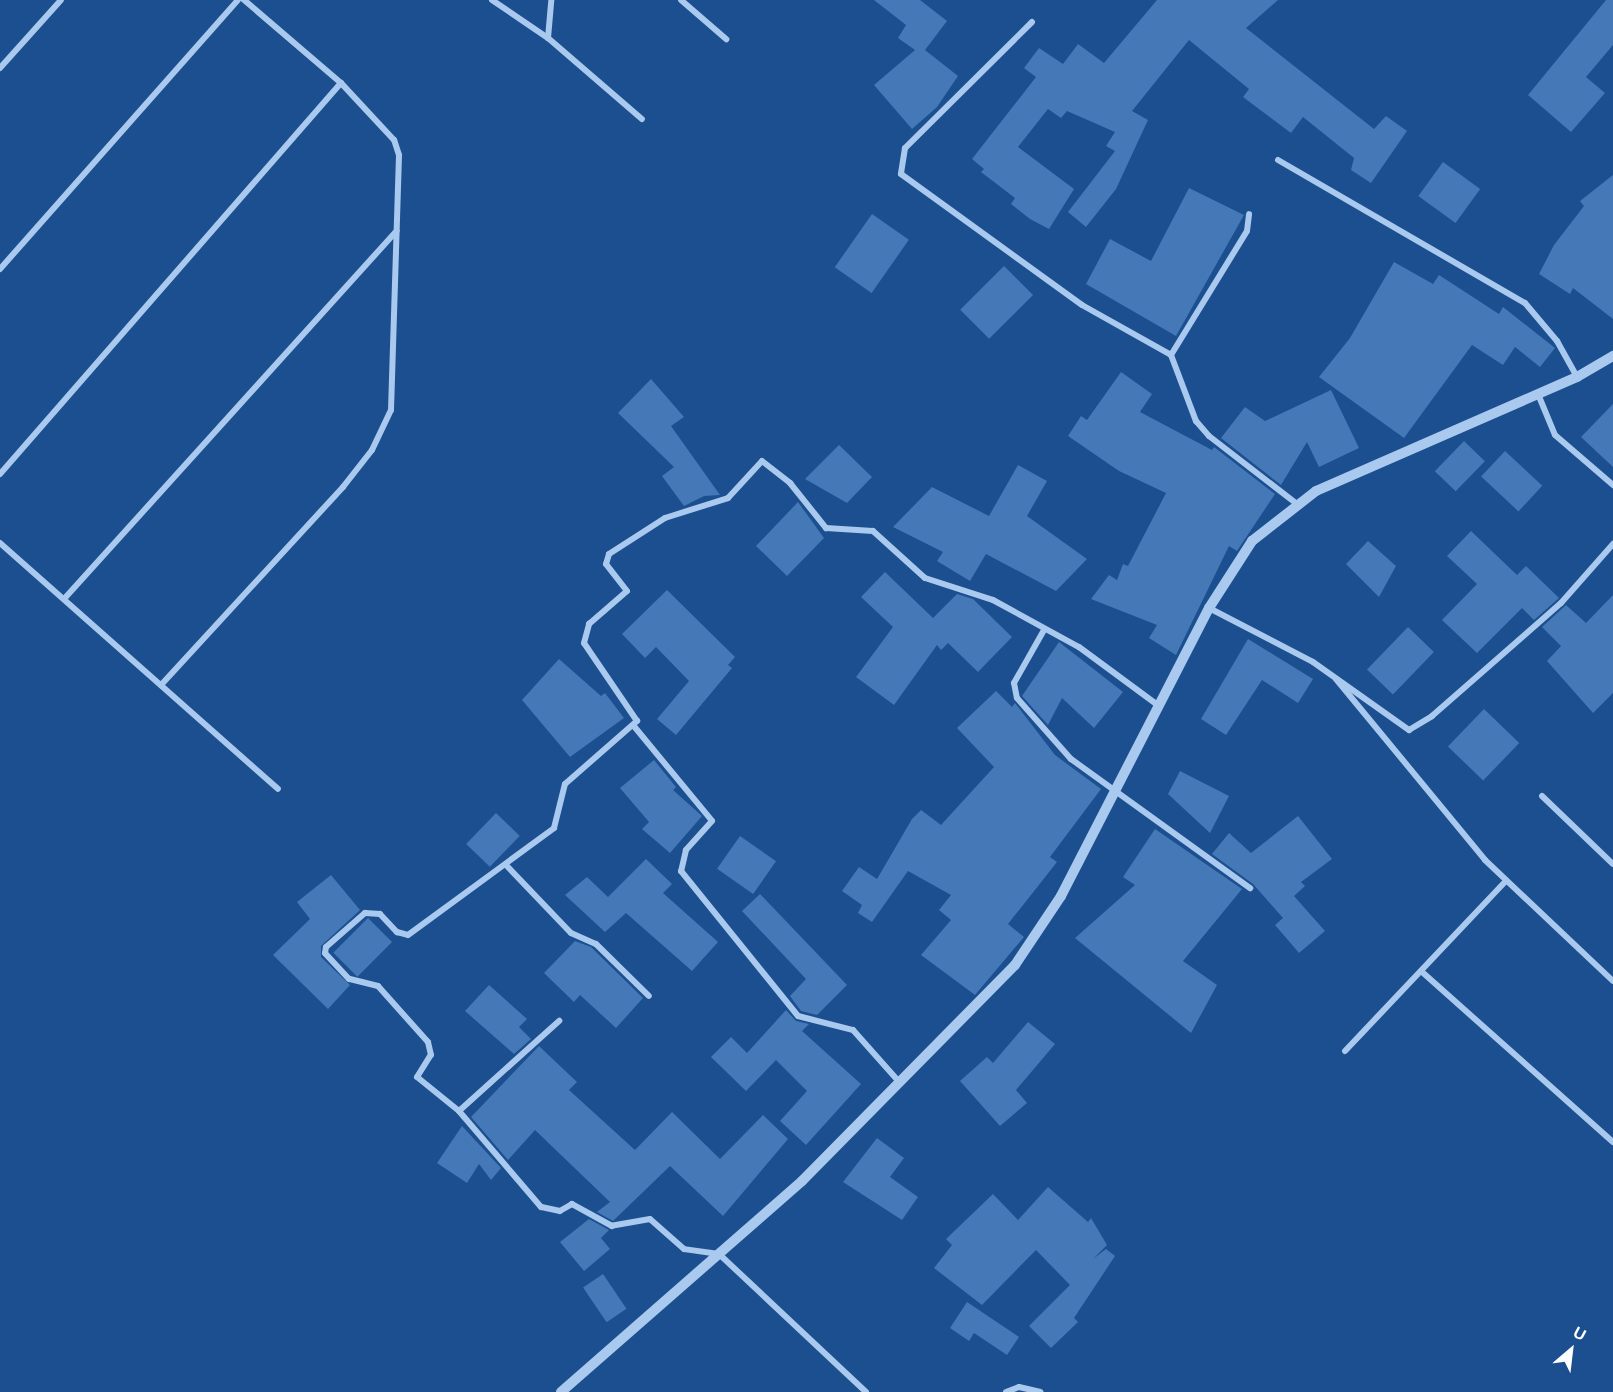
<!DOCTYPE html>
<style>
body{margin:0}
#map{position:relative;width:1613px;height:1392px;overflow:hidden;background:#1b4f8f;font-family:Arial,sans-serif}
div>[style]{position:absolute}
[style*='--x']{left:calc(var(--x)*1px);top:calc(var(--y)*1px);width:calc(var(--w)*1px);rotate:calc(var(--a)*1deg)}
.building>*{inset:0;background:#4478b7;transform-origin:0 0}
.minor>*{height:6px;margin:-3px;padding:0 3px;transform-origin:3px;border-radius:3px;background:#a9c9ee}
.tertiary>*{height:10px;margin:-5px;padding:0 5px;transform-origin:5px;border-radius:5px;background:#a9c9ee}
span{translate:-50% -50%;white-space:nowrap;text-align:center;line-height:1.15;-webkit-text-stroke:4.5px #1b4f8f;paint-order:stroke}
.north{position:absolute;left:1541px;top:1320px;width:60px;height:60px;-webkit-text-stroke:4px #1b4f8f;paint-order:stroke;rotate:28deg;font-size:16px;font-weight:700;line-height:24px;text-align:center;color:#fff}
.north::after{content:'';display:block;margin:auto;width:21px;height:27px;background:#fff;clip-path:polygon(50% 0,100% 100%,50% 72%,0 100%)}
</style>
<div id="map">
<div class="building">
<div style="clip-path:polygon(874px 0,920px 0,947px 21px,925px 50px,958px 76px,937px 107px,912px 129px,874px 85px,915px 50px,898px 38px,906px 25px)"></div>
<div style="clip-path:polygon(1157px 0,1278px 0,1246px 28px,1374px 129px,1386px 116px,1407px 131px,1371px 183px,1351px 170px,1354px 158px,1303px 117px,1291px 133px,1243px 97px,1249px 89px,1189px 40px,1132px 111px,1148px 120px,1116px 189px,1086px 227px,1068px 212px,1115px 151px,1106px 146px,1115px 132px,1067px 111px,1061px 118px,1048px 109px,1018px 147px,1074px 189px,1049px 229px,1030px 219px,1011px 204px,1015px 198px,981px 172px,984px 169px,972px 159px,1036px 77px,1024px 68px,1039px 48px,1063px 64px,1078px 44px,1104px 63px)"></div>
<div style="clip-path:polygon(1606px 0,1613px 0,1613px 45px,1586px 77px,1605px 93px,1571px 132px,1528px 95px)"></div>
<div style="left:1443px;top:162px;width:46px;height:42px;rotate:36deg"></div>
<div style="clip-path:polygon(1613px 175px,1613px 319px,1573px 288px,1570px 294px,1539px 274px,1554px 245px,1584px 206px,1580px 201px)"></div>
<div style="clip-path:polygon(1189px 188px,1244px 215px,1176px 336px,1086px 284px,1110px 239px,1151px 261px)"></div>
<div style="left:872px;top:214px;width:45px;height:65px;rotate:35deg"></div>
<div style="clip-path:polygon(1394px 262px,1433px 284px,1439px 275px,1499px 314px,1503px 307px,1555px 348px,1540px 367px,1515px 347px,1503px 365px,1472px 345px,1404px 438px,1319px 377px,1350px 338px)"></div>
<div style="left:1004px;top:266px;width:41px;height:62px;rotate:45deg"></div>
<div style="clip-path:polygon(1121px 372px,1152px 394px,1140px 412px,1212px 450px,1214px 447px,1275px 494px,1237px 551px,1229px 546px,1176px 655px,1149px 638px,1157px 625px,1091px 599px,1109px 575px,1117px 580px,1123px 564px,1128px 566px,1166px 493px,1119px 471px,1068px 436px,1081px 416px,1087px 420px)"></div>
<div style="clip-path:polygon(651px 379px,684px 417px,671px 426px,720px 495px,704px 496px,684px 506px,662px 476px,674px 467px,618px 413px)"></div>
<div style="clip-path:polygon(1331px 390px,1359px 448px,1319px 467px,1307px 442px,1281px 485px,1221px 438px,1245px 407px,1265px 421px)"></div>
<div style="clip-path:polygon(1613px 404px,1613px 467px,1581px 437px)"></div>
<div style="left:1464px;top:441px;width:29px;height:42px;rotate:44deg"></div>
<div style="clip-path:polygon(839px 445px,872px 477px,847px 503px,805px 479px)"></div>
<div style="left:1505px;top:451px;width:51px;height:35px;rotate:43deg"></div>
<div style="clip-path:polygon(1018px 465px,1047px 481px,1027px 516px,1087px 559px,1056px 591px,986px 554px,970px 581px,937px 561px,943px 552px,893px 527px,932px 487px,989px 516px)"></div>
<div style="clip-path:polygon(798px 502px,824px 538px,787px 576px,756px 546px)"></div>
<div style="clip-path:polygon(1471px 531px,1517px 575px,1526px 566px,1559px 598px,1534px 620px,1522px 608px,1477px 653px,1442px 620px,1477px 584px,1447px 556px)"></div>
<div style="clip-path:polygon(1368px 541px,1396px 566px,1379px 597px,1346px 564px)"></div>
<div style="clip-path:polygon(885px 572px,933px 618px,957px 594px,973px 599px,1012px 637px,978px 672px,948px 643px,941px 650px,937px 645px,894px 705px,856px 677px,893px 627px,861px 597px)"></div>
<div style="clip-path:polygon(667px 590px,735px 657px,728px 665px,732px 668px,676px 735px,657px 719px,689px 681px,656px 647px,645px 658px,622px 634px)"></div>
<div style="clip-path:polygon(1613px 595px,1613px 693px,1593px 713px,1547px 661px,1561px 646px,1542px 627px,1566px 605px,1586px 623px)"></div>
<div style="left:1408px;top:627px;width:36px;height:59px;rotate:44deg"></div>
<div style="clip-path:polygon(1248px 639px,1313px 679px,1298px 703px,1262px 680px,1226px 735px,1201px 719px)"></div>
<div style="clip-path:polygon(1059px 642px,1123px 692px,1094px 728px,1062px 698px,1048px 725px,1022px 696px)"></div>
<div style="clip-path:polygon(559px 659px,601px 696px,605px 693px,624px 718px,570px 757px,522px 700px)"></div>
<div style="clip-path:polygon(996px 691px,1012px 707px,1015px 703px,1055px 755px,1101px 789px,1050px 857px,1057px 862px,1008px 924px,1024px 937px,975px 995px,921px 955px,951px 920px,939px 910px,951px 895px,908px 871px,872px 922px,858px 913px,862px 905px,842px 891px,859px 867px,877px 879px,912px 819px,921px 810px,941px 825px,994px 767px,957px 728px)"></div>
<div style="left:1484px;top:709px;width:49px;height:52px;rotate:44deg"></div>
<div style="clip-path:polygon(654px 760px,676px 787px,673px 790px,702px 816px,670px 853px,642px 829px,649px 822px,620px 788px)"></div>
<div style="clip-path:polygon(1180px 771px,1229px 796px,1210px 833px,1168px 794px)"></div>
<div style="left:496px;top:813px;width:33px;height:43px;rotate:44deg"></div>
<div style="clip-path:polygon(1298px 816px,1332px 859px,1301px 882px,1305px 886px,1294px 896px,1325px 931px,1299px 953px,1275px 925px,1283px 918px,1253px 884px,1212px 854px,1229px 833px,1251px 853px)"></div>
<div style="clip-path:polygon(1155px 829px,1242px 889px,1183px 961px,1217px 985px,1191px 1033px,1075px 938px,1135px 885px,1123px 877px)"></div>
<div style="left:740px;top:836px;width:44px;height:40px;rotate:35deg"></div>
<div style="clip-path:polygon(646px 859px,672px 884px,663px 893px,718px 942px,692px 971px,626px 913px,605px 932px,565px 895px,587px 877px,608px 897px)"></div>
<div style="clip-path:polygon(331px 875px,360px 910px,321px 946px,321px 957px,350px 985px,328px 1009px,273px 955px,310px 919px,297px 902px)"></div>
<div style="clip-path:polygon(760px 894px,847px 985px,817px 1015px,801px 1011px,790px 996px,806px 979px,742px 911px)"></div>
<div style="left:368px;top:918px;width:34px;height:49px;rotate:45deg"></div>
<div style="clip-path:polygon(575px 941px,591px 947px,643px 998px,616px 1028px,580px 995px,574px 1002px,544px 973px)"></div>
<div style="clip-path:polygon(489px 985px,527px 1019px,519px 1027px,531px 1039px,514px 1054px,465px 1011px)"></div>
<div style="clip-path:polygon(786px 1010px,796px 1021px,809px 1024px,802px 1031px,861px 1084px,806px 1145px,780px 1121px,807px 1091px,776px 1060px,746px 1091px,711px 1057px,731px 1037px,747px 1053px)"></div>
<div style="clip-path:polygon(1028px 1022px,1055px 1044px,1016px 1090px,1027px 1103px,1000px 1126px,960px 1081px,987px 1057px,993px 1063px)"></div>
<div style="clip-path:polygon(539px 1046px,577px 1082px,569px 1090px,635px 1150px,672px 1112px,720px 1159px,763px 1115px,788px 1139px,723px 1216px,670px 1166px,613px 1221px,597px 1212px,610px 1202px,535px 1130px,508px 1160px,471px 1117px)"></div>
<div style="clip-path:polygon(462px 1126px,501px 1168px,491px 1180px,479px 1164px,467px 1183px,437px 1163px)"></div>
<div style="clip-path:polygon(877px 1138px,904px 1158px,890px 1177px,918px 1197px,902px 1220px,843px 1182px)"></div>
<div style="clip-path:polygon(1048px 1187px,1088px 1222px,1091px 1218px,1107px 1245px,1093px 1259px,1106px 1249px,1115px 1256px,1074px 1318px,1078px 1322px,1051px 1348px,1029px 1326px,1070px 1285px,1036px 1250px,982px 1305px,934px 1268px,952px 1245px,946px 1239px,993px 1194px,1018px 1220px)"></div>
<div style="clip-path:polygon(589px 1219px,609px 1230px,601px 1238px,610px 1249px,584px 1271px,560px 1242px)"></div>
<div style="left:603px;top:1274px;width:42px;height:24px;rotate:56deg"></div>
<div style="clip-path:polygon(967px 1302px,1019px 1337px,1007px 1355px,974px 1333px,969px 1341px,950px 1328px)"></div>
</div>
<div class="minor">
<div style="--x:492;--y:0;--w:68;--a:34.2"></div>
<div style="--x:548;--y:38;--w:124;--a:40.8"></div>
<div style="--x:681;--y:0;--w:60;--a:40.9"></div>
<div style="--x:1032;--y:22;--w:179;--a:135.2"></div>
<div style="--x:905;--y:148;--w:26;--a:99"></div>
<div style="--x:901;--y:174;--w:223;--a:35.9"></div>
<div style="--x:1082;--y:305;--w:102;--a:29.3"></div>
<div style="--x:1171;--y:355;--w:71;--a:69.3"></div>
<div style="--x:1196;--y:421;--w:20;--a:49"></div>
<div style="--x:1209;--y:436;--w:111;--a:37.7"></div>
<div style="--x:548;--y:38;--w:38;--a:-85"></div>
<div style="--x:0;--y:68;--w:91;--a:-48.1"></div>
<div style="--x:1278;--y:160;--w:285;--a:30.1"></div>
<div style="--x:1525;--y:303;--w:50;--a:49.9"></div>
<div style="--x:1557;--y:341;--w:41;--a:60.9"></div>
<div style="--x:0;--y:269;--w:359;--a:-48.5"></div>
<div style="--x:1171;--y:355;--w:145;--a:-58.5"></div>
<div style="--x:1247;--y:231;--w:17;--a:-83"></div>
<div style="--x:1538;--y:394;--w:44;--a:67.5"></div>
<div style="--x:1555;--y:435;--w:77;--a:40.8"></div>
<div style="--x:0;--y:474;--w:519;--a:-48.91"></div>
<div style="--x:0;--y:543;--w:371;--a:41.5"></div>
<div style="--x:64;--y:599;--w:496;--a:-47.9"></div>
<div style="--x:1209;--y:608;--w:117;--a:27.4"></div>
<div style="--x:1313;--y:662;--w:118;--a:35.3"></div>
<div style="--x:1409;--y:730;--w:27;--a:-31"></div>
<div style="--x:1432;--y:716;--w:171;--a:-41.2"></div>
<div style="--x:1561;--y:603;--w:79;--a:-48.6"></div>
<div style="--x:1044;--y:630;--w:61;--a:119.5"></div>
<div style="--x:1014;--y:683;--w:15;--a:79"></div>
<div style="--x:1017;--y:698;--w:81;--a:48.5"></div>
<div style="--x:1071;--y:759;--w:221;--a:35.8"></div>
<div style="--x:1336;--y:679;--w:234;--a:50.5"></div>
<div style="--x:1485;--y:860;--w:176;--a:43.4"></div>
<div style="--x:161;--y:685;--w:269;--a:-47.4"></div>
<div style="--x:343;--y:487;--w:47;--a:-51.9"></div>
<div style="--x:372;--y:450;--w:44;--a:-64.6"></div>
<div style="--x:391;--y:410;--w:255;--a:-88.2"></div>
<div style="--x:399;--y:155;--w:16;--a:-108"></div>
<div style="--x:394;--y:140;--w:78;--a:-132.9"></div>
<div style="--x:341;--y:83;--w:128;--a:-139.4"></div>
<div style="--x:633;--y:725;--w:124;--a:50.5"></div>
<div style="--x:712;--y:821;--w:39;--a:132"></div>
<div style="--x:686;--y:850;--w:22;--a:103"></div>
<div style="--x:681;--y:871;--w:186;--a:51.1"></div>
<div style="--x:798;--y:1016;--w:57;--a:14.3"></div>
<div style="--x:853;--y:1030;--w:71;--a:48.4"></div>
<div style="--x:1542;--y:796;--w:98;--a:43.8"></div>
<div style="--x:506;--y:865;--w:94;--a:46.3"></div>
<div style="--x:571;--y:933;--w:27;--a:24"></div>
<div style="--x:596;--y:944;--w:74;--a:44.5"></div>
<div style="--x:1421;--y:971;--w:257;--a:41.7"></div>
<div style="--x:1345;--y:1051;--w:233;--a:-46.6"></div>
<div style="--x:459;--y:1111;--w:135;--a:-42"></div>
<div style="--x:866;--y:1392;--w:202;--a:-136.8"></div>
<div style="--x:719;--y:1254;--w:35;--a:-172"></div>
<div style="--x:684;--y:1249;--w:45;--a:-138.6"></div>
<div style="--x:650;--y:1219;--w:39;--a:170"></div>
<div style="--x:612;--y:1226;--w:46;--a:-151.2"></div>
<div style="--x:572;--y:1204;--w:14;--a:150"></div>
<div style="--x:560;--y:1211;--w:19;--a:-168"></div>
<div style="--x:541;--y:1207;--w:126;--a:-130.5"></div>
<div style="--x:459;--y:1111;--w:54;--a:-141"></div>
<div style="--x:417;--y:1077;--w:26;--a:-58"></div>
<div style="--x:431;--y:1055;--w:13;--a:-103"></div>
<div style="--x:428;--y:1042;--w:75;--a:-131.8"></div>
<div style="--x:378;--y:986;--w:30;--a:-166"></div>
<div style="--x:349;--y:979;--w:35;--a:-133"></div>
<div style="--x:325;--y:953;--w:6;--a:-81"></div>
<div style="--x:326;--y:947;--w:52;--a:-41.1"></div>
<div style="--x:365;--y:913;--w:15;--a:4"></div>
<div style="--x:380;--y:914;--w:25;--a:47"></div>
<div style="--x:397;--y:932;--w:11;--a:15"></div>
<div style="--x:408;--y:935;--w:181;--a:-36.2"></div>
<div style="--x:554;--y:828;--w:45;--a:-76"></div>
<div style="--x:565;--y:784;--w:96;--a:-41.2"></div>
<div style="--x:637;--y:721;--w:94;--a:-124.2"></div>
<div style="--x:584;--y:643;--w:20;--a:-75"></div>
<div style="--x:589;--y:624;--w:50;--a:-41"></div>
<div style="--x:627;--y:591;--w:34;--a:-128"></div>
<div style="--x:606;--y:564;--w:10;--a:-73"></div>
<div style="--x:609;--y:554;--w:67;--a:-32.7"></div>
<div style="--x:665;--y:518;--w:66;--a:-17.6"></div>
<div style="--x:728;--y:498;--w:50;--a:-47.4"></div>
<div style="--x:762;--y:461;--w:36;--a:38"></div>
<div style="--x:790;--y:483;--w:58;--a:51.3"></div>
<div style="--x:826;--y:528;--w:47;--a:3.7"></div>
<div style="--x:873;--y:531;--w:70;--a:42.1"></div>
<div style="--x:925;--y:578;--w:71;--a:17.9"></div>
<div style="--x:993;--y:600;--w:98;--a:28.7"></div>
<div style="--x:1079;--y:647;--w:99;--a:36.4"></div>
<div style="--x:1006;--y:1392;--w:14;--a:-21"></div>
<div style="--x:1019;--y:1387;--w:22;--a:13"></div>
</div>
<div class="tertiary">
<div style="--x:561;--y:1392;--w:320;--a:-41.2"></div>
<div style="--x:802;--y:1181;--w:303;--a:-45.4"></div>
<div style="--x:1015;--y:965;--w:83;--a:-56.3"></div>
<div style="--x:1061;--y:896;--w:324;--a:-62.8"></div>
<div style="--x:1209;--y:608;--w:80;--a:-57.3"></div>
<div style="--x:1252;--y:541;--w:81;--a:-38"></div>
<div style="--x:1316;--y:491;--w:285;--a:-23.6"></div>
<div style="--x:1577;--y:377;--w:42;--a:-30.3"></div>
</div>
<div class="north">U</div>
</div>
